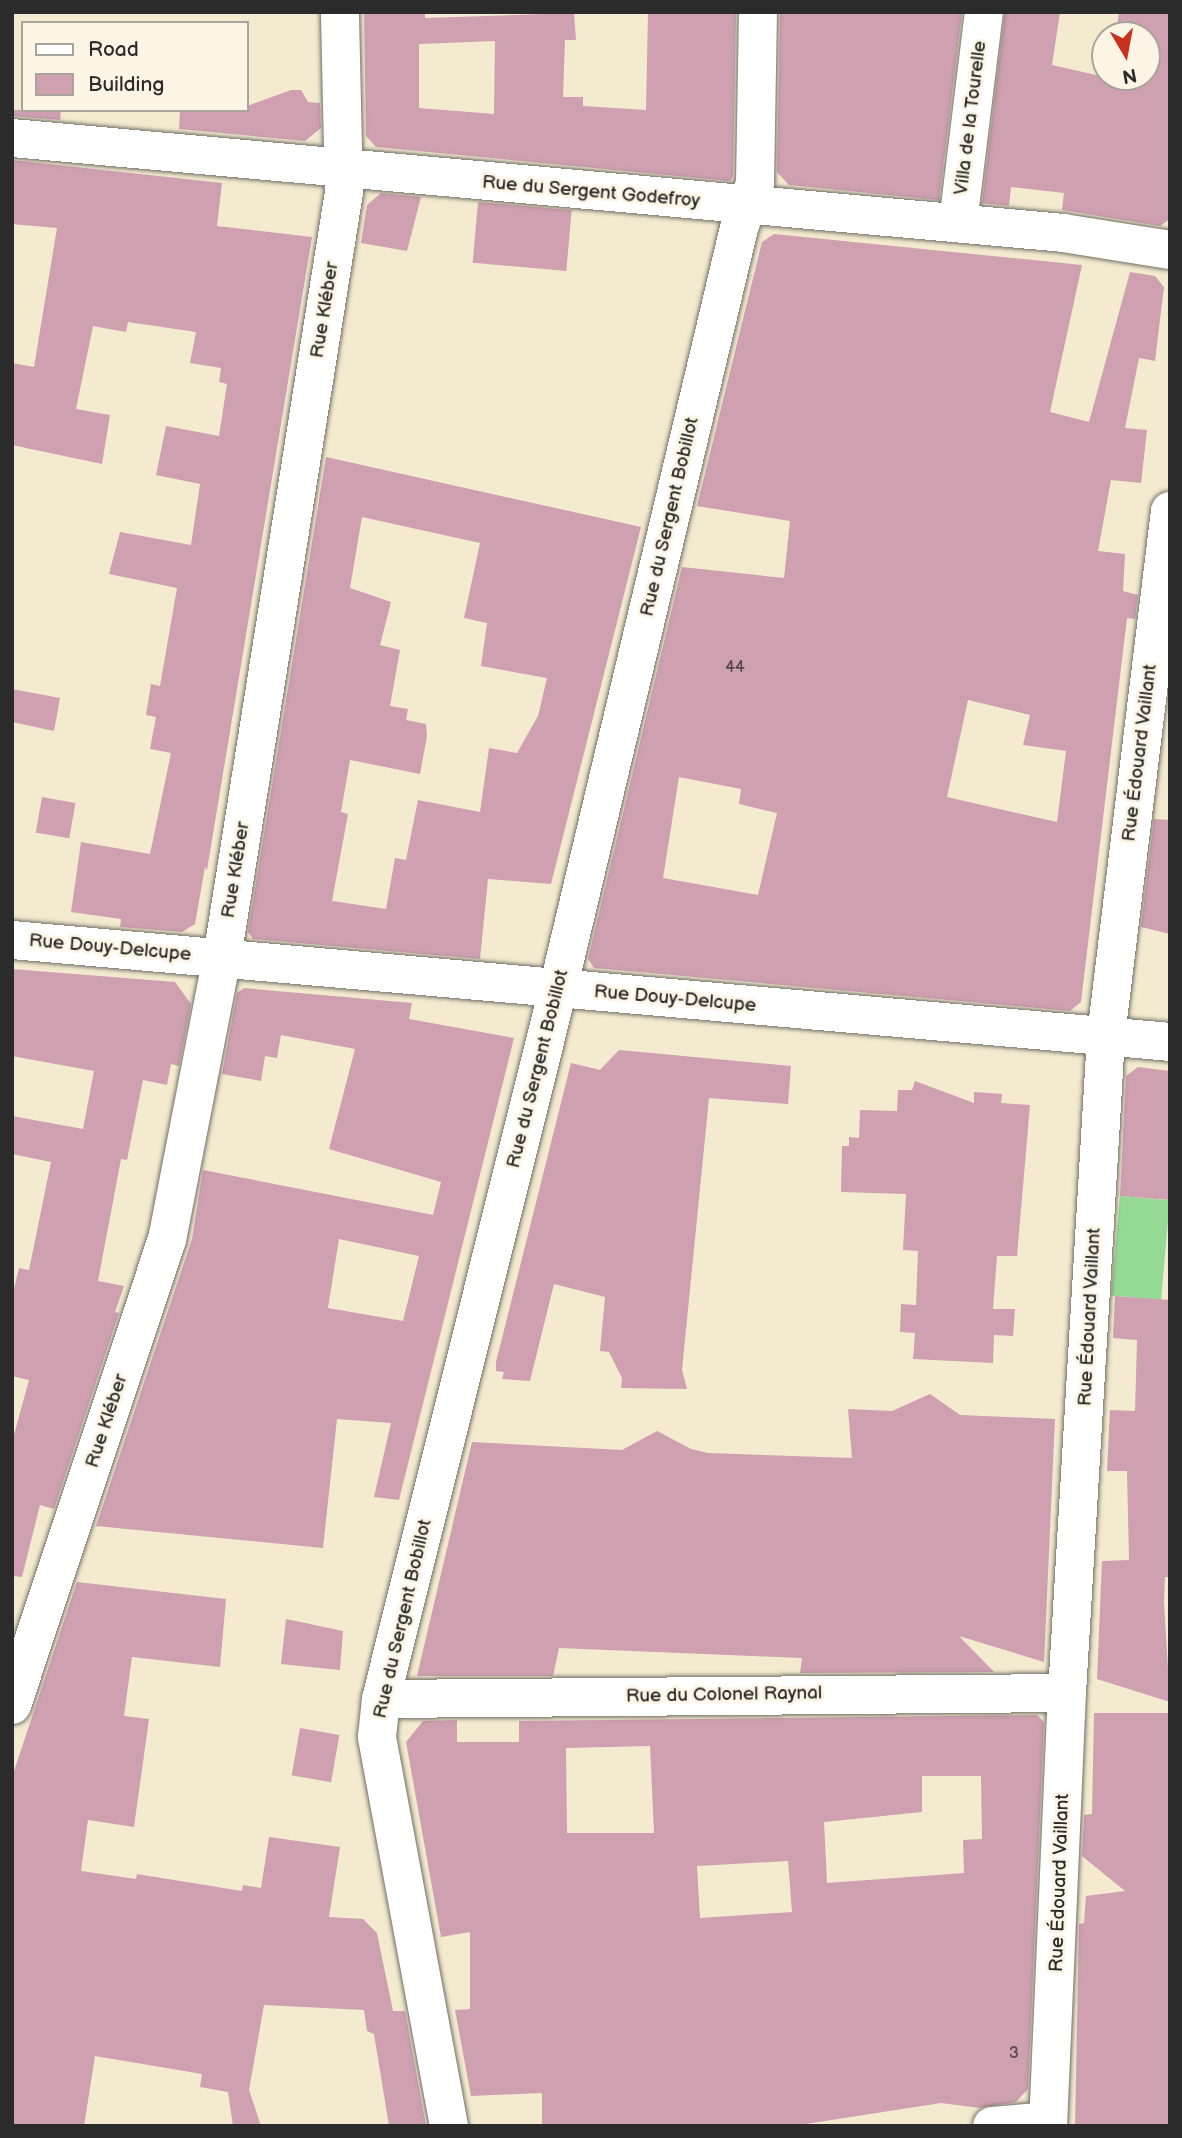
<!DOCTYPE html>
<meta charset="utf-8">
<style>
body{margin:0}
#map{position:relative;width:1182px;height:2138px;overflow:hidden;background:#f3ead0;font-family:"Balsamiq Sans",sans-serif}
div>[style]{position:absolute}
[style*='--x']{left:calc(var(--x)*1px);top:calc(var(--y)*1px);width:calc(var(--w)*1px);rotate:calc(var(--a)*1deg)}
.green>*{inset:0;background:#95da94;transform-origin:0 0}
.building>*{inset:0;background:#cfa0b0;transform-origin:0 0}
.roads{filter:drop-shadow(0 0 2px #716e65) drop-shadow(0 0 2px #716e65)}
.minor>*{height:38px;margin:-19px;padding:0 19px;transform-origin:19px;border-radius:19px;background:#fff}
span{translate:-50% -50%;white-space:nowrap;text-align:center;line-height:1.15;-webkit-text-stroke:6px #fcf5e5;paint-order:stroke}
.number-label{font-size:16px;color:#54484c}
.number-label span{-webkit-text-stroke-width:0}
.street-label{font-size:19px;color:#2b2b2b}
.frame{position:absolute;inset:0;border:14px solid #2b2b2b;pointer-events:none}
.legend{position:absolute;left:21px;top:21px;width:228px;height:91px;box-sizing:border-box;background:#fcf5e5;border:2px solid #a8a49b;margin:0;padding:9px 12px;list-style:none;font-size:21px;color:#2b2b2b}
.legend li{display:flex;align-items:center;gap:14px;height:35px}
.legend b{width:35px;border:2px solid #a8a49b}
.north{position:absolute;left:1091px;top:21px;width:70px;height:70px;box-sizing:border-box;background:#fcf5e5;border:2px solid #a8a49b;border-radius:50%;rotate:170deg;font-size:19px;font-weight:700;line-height:28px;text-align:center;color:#2b2b2b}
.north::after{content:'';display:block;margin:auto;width:24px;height:32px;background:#c8321e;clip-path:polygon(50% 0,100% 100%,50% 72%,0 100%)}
</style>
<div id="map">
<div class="green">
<div style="left:1120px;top:1196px;width:50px;height:100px;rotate:5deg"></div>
</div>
<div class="building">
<div style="clip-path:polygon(evenodd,364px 12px,425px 12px,425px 18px,574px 13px,576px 40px,565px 40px,563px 97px,583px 97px,583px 106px,646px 110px,648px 12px,736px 12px,733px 177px,730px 181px,376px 147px,366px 136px,364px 12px,495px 41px,494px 114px,419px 108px,419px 44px,495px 41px)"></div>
<div style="clip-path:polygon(780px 12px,962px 12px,939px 200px,789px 185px,777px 172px)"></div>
<div style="clip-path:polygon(1005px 12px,1060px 12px,1052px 65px,1105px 77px,1147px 77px,1147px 35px,1116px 35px,1119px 12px,1170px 12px,1170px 219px,1160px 226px,1062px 210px,1064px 193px,1011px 187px,1009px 206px,982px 203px)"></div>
<div style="clip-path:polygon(291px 90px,301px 90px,308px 102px,320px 103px,321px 128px,305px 141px,179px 129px,180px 110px,247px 110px,247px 106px)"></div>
<div style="clip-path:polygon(12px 110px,61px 110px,60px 120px,12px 116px)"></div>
<div style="clip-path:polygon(12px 160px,222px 183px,217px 226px,312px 237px,207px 870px,205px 867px,195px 924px,182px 932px,120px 927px,121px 919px,71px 912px,81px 842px,150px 854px,171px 753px,150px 749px,156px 717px,146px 715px,151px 684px,160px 686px,177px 588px,109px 574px,120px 532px,191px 545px,200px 484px,156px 475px,166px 426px,219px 436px,227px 384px,219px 382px,221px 368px,190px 363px,196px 332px,128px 322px,126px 332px,93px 326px,76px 409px,110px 415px,102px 464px,12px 445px,12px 363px,34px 367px,57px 228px,12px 224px)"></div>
<div style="clip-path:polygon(381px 193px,421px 197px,407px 251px,361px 243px,367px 205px)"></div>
<div style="left:478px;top:202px;width:94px;height:61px;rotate:5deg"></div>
<div style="clip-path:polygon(evenodd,774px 234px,1082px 265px,1050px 412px,1089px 422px,1130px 272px,1155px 276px,1164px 287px,1155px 361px,1139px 358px,1125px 428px,1147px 430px,1141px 483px,1111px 480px,1098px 551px,1125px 554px,1123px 591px,1138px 595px,1135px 619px,1127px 618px,1081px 1002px,1070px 1011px,594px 968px,588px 959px,682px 567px,784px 578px,790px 521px,697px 506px,762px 242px,774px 234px,968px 700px,1030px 715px,1023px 745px,1066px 751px,1057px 822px,947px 797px,968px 700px,774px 234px,679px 777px,741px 789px,739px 804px,777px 813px,758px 895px,663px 878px,679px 777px)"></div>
<div style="clip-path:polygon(evenodd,326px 457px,641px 527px,551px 884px,488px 879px,480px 959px,253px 939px,248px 932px,326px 457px,362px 517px,480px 543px,464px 618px,487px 623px,481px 666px,547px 678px,538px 716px,517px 753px,489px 748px,480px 812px,418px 800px,406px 860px,395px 858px,386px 909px,332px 901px,348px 814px,341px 812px,350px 760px,420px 774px,427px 736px,426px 724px,406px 720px,408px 709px,390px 706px,400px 650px,380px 645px,391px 602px,350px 588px,362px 517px)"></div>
<div style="clip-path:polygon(12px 689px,60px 698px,54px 731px,12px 722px)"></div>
<div style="left:42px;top:797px;width:34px;height:36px;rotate:10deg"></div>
<div style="clip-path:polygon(1154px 819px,1170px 820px,1170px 934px,1141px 927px)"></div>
<div style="clip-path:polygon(12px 969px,175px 982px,191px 1004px,179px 1066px,171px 1064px,167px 1085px,143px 1080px,127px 1160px,121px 1159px,98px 1281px,124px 1286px,115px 1312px,119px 1313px,54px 1509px,40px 1505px,22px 1577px,12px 1576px,12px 1442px,29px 1380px,12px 1376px,12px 1297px,19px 1268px,29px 1270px,51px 1162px,12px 1154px,12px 1116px,83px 1129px,94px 1071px,12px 1056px)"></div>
<div style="clip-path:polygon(evenodd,244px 988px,412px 1003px,409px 1019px,514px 1038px,399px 1500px,374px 1497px,391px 1423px,337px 1419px,323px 1548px,96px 1526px,192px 1239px,203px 1170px,433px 1215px,441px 1182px,329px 1149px,355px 1049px,281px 1035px,277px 1058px,265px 1056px,261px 1081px,222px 1074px,237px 993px,244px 988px,339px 1239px,419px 1256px,403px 1321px,328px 1308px,339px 1239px)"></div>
<div style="clip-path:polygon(619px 1050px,791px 1066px,788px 1104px,709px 1098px,682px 1370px,687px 1389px,621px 1388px,622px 1378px,609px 1352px,600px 1351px,605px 1297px,554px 1284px,530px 1381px,502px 1379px,504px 1372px,496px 1371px,496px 1362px,571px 1063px,600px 1070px)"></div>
<div style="clip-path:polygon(1138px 1067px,1170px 1071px,1170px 1200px,1120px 1196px,1126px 1076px)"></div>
<div style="clip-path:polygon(915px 1081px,974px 1103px,974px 1092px,1002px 1094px,1001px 1103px,1030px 1105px,1017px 1256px,997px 1256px,993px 1309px,1015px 1309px,1013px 1336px,994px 1335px,993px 1363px,913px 1359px,915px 1333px,900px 1332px,901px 1304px,916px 1305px,918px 1251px,903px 1250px,906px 1194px,841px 1192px,842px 1146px,849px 1146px,849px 1137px,859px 1138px,860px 1110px,897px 1111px,898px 1090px,912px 1090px)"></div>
<div style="clip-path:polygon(1115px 1296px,1170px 1300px,1170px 1577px,1165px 1577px,1164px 1602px,1170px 1702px,1097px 1679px,1102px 1561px,1129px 1560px,1127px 1471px,1107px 1471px,1110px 1410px,1135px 1411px,1137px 1340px,1113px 1338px)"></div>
<div style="clip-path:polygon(930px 1394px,960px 1415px,1055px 1419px,1044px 1662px,959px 1636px,994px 1672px,800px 1673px,802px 1658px,559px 1648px,553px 1676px,417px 1676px,472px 1442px,622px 1450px,657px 1431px,691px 1449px,708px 1453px,852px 1458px,848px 1409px,892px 1411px)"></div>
<div style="clip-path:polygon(77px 1582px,226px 1599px,220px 1667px,132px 1657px,124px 1716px,149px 1719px,134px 1827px,88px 1820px,81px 1871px,136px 1879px,137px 1874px,242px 1891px,243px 1885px,261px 1888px,269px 1837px,340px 1847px,329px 1917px,363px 1919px,377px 1933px,393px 2011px,405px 2011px,426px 2126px,389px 2126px,374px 2034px,367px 2031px,364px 2010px,264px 2005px,249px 2090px,261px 2126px,233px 2126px,228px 2092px,200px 2087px,202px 2074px,95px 2056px,84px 2126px,12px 2126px,12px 1777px)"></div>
<div style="clip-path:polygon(286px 1619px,343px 1631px,340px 1670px,281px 1664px)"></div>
<div style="clip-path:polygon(1094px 1713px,1170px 1713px,1170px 2126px,1075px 2126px,1079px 1924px,1084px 1923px,1086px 1896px,1125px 1891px,1082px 1856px,1084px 1815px,1092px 1814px)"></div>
<div style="clip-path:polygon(evenodd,1037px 1715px,1044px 1722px,1028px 2089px,1016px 2102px,980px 2108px,941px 2103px,793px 2126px,542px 2126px,542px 2093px,471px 2096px,455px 2010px,470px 2009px,470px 1932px,441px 1937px,406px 1742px,423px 1721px,457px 1720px,457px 1742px,519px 1742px,519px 1721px,1037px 1715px,650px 1746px,654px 1833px,567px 1833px,566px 1748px,650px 1746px,1037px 1715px,922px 1776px,981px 1776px,982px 1839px,963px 1840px,964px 1873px,827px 1883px,824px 1822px,922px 1812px,922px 1776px,1037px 1715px,788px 1861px,792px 1912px,700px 1918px,697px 1866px,788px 1861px)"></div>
<div style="left:300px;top:1728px;width:40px;height:48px;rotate:10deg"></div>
</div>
<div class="roads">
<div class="minor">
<div style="--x:12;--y:138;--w:1055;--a:5.16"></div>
<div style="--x:1063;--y:233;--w:108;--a:9"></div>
<div style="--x:958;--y:223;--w:213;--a:-83"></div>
<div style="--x:12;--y:940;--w:1162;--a:5.03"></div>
<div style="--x:381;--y:1699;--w:686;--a:-0.5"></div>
<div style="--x:12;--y:1705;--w:490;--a:-71.6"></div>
<div style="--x:167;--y:1240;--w:287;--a:-79"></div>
<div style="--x:222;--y:958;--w:776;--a:-80.95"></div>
<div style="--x:344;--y:192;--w:180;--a:-91.3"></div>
<div style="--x:449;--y:2126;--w:396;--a:-100.5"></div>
<div style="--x:377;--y:1737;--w:38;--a:-84"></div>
<div style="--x:381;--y:1699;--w:732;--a:-76"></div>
<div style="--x:558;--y:989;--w:782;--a:-76.62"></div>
<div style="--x:739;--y:228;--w:48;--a:-70.4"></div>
<div style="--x:755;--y:183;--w:171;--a:-89"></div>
<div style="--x:992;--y:2126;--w:56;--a:-5.1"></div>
<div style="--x:1048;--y:2126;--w:433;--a:-87.5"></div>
<div style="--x:1067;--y:1693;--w:658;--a:-86.6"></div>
<div style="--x:1106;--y:1036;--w:529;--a:-83.05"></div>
</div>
</div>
<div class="number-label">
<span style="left:735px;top:668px">44</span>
<span style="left:1014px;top:2054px">3</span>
</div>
<div class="street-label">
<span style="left:971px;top:118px;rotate:-83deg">Villa de la Tourelle</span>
<span style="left:591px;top:192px;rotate:5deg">Rue du Sergent Godefroy</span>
<span style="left:325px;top:310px;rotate:-81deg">Rue Kléber</span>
<span style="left:670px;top:517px;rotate:-77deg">Rue du Sergent Bobillot</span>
<span style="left:1140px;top:753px;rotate:-83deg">Rue Édouard Vaillant</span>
<span style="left:236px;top:870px;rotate:-81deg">Rue Kléber</span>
<span style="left:110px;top:948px;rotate:5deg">Rue Douy-Delcupe</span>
<span style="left:675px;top:999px;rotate:5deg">Rue Douy-Delcupe</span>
<span style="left:538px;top:1069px;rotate:-76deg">Rue du Sergent Bobillot</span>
<span style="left:1090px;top:1317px;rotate:-87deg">Rue Édouard Vaillant</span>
<span style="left:107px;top:1421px;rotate:-72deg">Rue Kléber</span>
<span style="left:403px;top:1619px;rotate:-77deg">Rue du Sergent Bobillot</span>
<span style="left:724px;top:1695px;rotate:-1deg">Rue du Colonel Raynal</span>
<span style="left:1060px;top:1883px;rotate:-88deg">Rue Édouard Vaillant</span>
</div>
<div class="frame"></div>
<ul class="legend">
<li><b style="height:9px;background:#fff"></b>Road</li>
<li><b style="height:19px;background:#cfa0b0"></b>Building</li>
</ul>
<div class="north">N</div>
</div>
